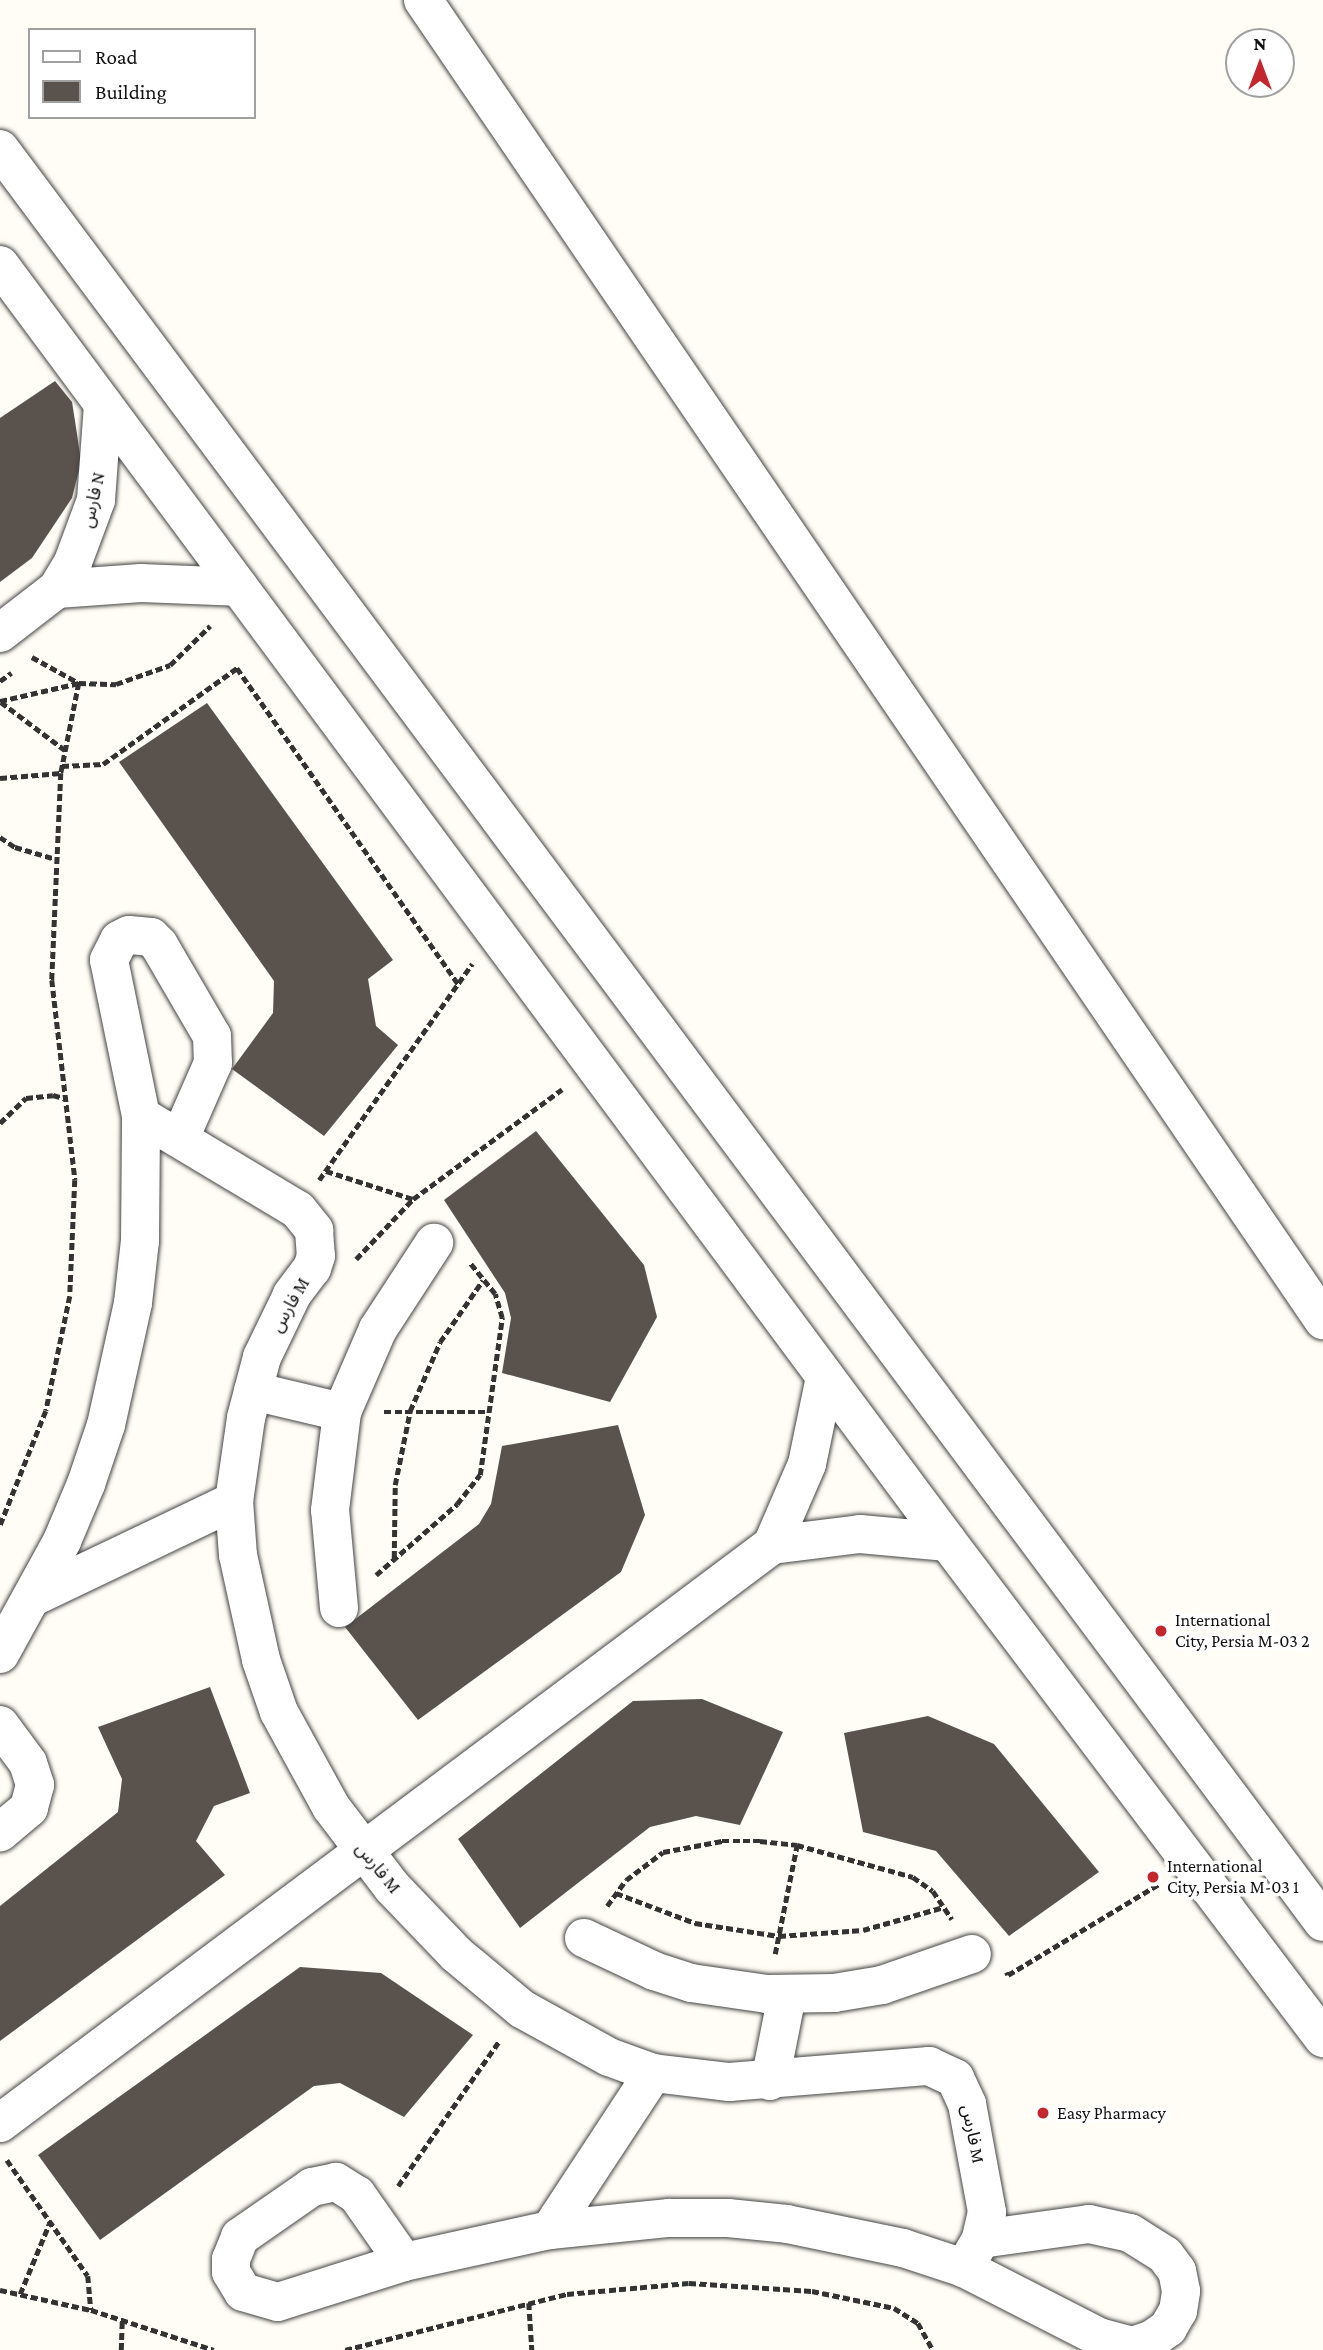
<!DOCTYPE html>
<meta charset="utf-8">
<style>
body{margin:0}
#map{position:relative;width:1323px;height:2350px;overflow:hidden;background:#fffdf5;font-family:"Crimson Pro","Noto Sans Arabic",serif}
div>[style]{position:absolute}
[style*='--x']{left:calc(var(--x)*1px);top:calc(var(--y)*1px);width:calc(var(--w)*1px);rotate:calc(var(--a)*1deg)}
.building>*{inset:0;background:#5a524d}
.path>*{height:4.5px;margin-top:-2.25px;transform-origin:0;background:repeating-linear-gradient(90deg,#333 0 7px,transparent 0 10.5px)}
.roads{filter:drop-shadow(0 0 2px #444) drop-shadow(0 0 2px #444)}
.minor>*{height:38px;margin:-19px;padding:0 19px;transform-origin:19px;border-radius:19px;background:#fff}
.dots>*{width:19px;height:19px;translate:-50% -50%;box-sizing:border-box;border:4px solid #fff;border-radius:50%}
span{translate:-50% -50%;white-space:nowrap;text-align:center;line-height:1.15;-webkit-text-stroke:7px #fff;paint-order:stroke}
.street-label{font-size:18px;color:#111}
.poi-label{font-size:18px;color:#111}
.left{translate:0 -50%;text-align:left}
.legend{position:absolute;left:28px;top:28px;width:228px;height:91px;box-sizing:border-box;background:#fff;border:2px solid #a0a0a0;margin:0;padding:9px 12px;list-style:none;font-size:21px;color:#111}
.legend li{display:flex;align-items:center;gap:14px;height:35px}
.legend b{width:35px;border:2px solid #a0a0a0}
.north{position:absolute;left:1225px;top:28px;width:70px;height:70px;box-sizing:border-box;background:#fff;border:2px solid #a0a0a0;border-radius:50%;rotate:0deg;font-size:19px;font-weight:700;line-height:28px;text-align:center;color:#111}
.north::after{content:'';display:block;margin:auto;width:24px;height:32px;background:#c4262e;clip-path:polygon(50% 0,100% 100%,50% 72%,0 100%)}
</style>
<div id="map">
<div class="building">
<div style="clip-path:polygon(55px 381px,72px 402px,77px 434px,81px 462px,72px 498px,32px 558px,0 582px,0 418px)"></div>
<div style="clip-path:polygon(207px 703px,393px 960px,368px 979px,376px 1026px,398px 1045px,324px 1136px,232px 1069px,273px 1013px,274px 981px,119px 762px)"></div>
<div style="clip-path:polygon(536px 1131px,644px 1265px,657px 1317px,610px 1402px,502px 1373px,511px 1318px,505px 1293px,444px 1200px)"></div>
<div style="clip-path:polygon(618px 1425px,645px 1515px,621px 1572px,418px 1720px,345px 1627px,479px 1524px,491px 1504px,502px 1446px)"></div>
<div style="clip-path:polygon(210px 1687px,250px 1793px,214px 1806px,196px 1841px,225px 1875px,0 2041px,0 1906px,118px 1812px,122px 1779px,98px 1727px)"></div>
<div style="clip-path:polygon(702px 1699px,783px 1732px,740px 1825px,696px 1816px,650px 1827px,520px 1928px,458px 1839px,633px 1701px)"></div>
<div style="clip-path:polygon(928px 1716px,994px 1744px,1099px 1872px,1009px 1936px,936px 1851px,863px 1832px,844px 1733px)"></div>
<div style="clip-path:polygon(300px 1967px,381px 1973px,473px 2035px,404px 2117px,340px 2083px,314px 2086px,100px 2240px,38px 2155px)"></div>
</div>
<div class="path">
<div style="--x:32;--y:657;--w:54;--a:29"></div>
<div style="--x:79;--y:683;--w:37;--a:2"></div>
<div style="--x:116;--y:684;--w:57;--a:-19.4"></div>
<div style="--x:170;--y:665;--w:56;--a:-44.3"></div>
<div style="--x:0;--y:681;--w:14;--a:-36"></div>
<div style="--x:0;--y:701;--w:81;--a:-12.8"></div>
<div style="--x:79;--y:683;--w:92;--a:101.3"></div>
<div style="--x:61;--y:773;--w:207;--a:92.5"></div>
<div style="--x:52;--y:980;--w:201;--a:83.4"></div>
<div style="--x:75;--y:1180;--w:116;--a:92.5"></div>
<div style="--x:70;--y:1296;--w:117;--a:101.8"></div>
<div style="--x:46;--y:1411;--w:124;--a:111.8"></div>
<div style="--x:1;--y:702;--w:80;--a:36.9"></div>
<div style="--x:62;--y:766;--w:41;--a:-2.8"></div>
<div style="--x:103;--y:764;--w:165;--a:-35.6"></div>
<div style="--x:237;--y:668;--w:386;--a:55"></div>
<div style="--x:0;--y:778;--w:61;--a:-4.7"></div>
<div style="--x:0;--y:837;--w:18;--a:34"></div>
<div style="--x:15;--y:847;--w:43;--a:16.3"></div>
<div style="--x:0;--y:1123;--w:36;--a:-44"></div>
<div style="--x:26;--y:1098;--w:27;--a:-6"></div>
<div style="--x:53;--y:1095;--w:15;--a:16"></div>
<div style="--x:326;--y:1171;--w:91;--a:17.8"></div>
<div style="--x:319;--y:1180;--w:265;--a:-54.7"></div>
<div style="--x:356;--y:1259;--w:83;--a:-46.5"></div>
<div style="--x:413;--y:1199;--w:185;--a:-36.4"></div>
<div style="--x:384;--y:1412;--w:104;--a:0"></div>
<div style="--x:394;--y:1558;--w:73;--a:-89.2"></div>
<div style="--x:395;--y:1485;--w:76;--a:-78.5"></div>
<div style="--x:410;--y:1411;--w:75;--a:-66.5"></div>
<div style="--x:440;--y:1342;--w:75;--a:-55.3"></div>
<div style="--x:376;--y:1575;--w:108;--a:-41.2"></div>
<div style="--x:457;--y:1504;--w:37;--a:-52"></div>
<div style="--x:480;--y:1475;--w:159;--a:-82"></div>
<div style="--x:502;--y:1318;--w:25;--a:-106"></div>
<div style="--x:495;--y:1294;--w:41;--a:-129.1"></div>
<div style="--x:616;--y:1893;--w:85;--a:20.8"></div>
<div style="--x:695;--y:1923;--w:85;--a:8.8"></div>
<div style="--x:779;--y:1936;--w:84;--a:-4.1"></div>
<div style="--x:863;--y:1930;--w:84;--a:-15.9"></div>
<div style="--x:607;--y:1906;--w:32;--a:-54"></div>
<div style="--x:626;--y:1880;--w:46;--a:-37.1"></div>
<div style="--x:663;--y:1852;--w:60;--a:-10.6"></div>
<div style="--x:722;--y:1841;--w:38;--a:0"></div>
<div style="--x:760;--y:1841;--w:37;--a:6"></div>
<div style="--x:797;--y:1845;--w:120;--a:15.4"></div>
<div style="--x:913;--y:1877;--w:24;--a:35"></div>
<div style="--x:933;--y:1891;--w:34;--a:56"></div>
<div style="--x:775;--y:1954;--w:111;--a:-78.6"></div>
<div style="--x:1007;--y:1972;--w:3;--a:72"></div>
<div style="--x:1008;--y:1975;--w:176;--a:-31.1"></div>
<div style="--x:7;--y:2160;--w:141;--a:55.1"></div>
<div style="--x:88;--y:2276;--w:34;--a:85"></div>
<div style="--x:398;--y:2186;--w:177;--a:-55.1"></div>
<div style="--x:0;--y:2290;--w:93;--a:12.4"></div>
<div style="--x:91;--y:2310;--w:129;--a:18"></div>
<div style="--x:20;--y:2294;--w:78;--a:-67.4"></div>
<div style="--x:529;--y:2303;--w:47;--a:86.3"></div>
<div style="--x:121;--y:2350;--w:31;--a:-88"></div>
<div style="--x:345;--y:2350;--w:229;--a:-14.2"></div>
<div style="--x:567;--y:2294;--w:122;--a:-5.2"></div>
<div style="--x:689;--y:2283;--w:123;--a:3.7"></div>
<div style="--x:812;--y:2291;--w:84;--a:11.7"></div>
<div style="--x:894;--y:2308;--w:28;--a:32"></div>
<div style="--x:918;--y:2323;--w:31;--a:61"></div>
</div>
<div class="roads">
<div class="minor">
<div style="--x:423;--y:0;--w:1598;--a:55.71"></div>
<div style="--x:0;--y:149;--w:2212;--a:53.27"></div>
<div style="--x:0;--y:265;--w:1590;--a:53.41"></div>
<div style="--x:948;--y:1542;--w:622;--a:52.91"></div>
<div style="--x:57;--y:589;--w:84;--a:-4.1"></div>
<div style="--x:141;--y:583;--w:98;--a:2.3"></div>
<div style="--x:0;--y:633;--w:72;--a:-37.7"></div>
<div style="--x:57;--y:589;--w:31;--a:-59"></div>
<div style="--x:73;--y:562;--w:66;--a:-69.6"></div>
<div style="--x:96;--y:500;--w:96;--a:-85.8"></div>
<div style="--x:141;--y:1116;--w:183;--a:30.9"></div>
<div style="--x:298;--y:1210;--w:26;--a:51"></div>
<div style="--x:314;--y:1230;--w:26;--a:86"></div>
<div style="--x:316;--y:1256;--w:13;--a:108"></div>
<div style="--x:312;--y:1268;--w:34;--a:127"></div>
<div style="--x:292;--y:1295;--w:69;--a:115.8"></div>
<div style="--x:262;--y:1357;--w:63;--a:104.7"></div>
<div style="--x:246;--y:1418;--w:84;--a:98.2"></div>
<div style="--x:234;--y:1501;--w:54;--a:85.8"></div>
<div style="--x:238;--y:1555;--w:107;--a:77.6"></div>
<div style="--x:261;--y:1660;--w:55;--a:70.9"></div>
<div style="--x:279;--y:1712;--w:108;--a:61.3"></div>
<div style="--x:331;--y:1807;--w:101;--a:52.7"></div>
<div style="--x:392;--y:1887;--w:93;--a:46.3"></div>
<div style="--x:456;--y:1954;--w:86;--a:39.8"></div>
<div style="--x:522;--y:2009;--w:99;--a:28.9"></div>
<div style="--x:609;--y:2057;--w:47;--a:20"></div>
<div style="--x:653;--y:2073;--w:77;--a:6.8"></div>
<div style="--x:729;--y:2082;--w:201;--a:-4.6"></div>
<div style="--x:929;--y:2066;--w:29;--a:25"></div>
<div style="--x:955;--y:2078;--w:29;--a:65"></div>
<div style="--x:967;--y:2104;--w:110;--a:79.5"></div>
<div style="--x:987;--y:2212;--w:28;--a:103"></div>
<div style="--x:981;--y:2239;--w:34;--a:120"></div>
<div style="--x:253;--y:1391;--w:91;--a:13.3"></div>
<div style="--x:772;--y:1545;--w:89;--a:-7.1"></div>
<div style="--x:860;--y:1534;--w:88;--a:5.2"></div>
<div style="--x:33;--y:1597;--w:223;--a:-25.5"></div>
<div style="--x:339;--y:1608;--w:98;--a:-95.2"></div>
<div style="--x:330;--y:1510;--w:99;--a:-83"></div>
<div style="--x:342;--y:1412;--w:90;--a:-66.6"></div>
<div style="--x:378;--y:1329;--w:103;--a:-56.9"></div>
<div style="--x:0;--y:1654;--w:129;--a:-61.2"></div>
<div style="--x:62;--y:1541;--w:62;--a:-67.2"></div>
<div style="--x:86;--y:1484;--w:62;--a:-71.3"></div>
<div style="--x:106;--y:1425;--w:125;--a:-77.5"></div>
<div style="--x:133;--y:1303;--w:62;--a:-83.6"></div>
<div style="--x:140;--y:1241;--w:125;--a:-89.5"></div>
<div style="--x:141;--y:1116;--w:159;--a:-101.6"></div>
<div style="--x:109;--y:960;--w:22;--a:-63"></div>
<div style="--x:119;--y:940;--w:11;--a:-27"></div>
<div style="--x:129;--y:935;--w:22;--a:5"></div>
<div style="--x:151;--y:937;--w:11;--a:45"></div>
<div style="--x:159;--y:945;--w:105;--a:59.8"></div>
<div style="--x:212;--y:1036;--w:27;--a:88"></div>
<div style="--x:213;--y:1063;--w:82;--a:113.7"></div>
<div style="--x:0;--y:1725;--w:47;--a:53.6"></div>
<div style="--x:28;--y:1763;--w:23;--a:72"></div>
<div style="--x:35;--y:1785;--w:24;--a:105"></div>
<div style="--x:29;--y:1808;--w:38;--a:140"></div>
<div style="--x:584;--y:1938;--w:77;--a:25.2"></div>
<div style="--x:654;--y:1971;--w:39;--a:18"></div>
<div style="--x:691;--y:1983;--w:77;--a:8.2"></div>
<div style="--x:767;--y:1994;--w:67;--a:-0.9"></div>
<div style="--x:834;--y:1993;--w:49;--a:-9.5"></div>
<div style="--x:882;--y:1985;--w:95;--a:-19"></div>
<div style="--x:770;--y:2081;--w:88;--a:-78.8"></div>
<div style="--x:0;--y:2123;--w:964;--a:-36.82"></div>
<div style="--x:772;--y:1545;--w:88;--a:-66.6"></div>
<div style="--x:807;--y:1464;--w:89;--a:-78.3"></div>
<div style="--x:550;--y:2230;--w:188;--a:-56.7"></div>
<div style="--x:404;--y:2262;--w:82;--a:-125"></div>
<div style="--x:357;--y:2195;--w:25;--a:-148"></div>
<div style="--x:336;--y:2182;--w:25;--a:168"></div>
<div style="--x:312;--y:2187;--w:88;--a:145.2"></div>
<div style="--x:240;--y:2237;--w:24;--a:112"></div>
<div style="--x:231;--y:2259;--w:13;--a:90"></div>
<div style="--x:231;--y:2272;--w:23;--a:59"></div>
<div style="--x:243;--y:2292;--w:36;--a:16"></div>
<div style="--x:278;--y:2302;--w:132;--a:-17.6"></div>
<div style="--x:404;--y:2262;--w:149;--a:-12.4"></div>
<div style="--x:550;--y:2230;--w:120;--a:-5.8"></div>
<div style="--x:669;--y:2218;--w:59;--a:0"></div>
<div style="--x:728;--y:2218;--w:59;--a:5.8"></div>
<div style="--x:787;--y:2224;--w:118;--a:11.7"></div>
<div style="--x:903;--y:2248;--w:64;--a:18.2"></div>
<div style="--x:964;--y:2268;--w:152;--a:27.1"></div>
<div style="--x:1099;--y:2337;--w:34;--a:15"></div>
<div style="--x:1132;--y:2346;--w:20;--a:-18"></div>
<div style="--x:1151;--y:2340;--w:21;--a:-35"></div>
<div style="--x:1168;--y:2328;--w:20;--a:-60"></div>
<div style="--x:1178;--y:2311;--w:20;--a:-81"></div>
<div style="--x:1181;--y:2291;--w:20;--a:-101"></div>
<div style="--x:1177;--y:2271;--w:20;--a:-127"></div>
<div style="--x:1165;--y:2255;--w:41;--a:-147.8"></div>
<div style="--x:1130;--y:2233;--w:42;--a:-167.6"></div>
<div style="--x:1089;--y:2224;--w:109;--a:172.1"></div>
</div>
</div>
<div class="dots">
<div style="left:1161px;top:1631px;background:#c4262e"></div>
<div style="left:1153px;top:1877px;background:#c4262e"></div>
<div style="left:1043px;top:2113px;background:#c4262e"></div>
</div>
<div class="street-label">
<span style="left:93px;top:500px;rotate:-77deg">فارس N</span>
<span style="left:290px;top:1305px;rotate:-60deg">فارس M</span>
<span style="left:378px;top:1868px;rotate:51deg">فارس M</span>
<span style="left:973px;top:2134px;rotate:79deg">فارس M</span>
</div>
<div class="poi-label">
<span class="left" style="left:1175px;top:1631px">International<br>City, Persia M-03 2</span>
<span class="left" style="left:1167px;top:1877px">International<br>City, Persia M-03 1</span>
<span class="left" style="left:1057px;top:2113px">Easy Pharmacy</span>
</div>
<ul class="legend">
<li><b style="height:9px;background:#fff"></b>Road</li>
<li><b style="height:19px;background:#5a524d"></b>Building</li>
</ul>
<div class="north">N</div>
</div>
